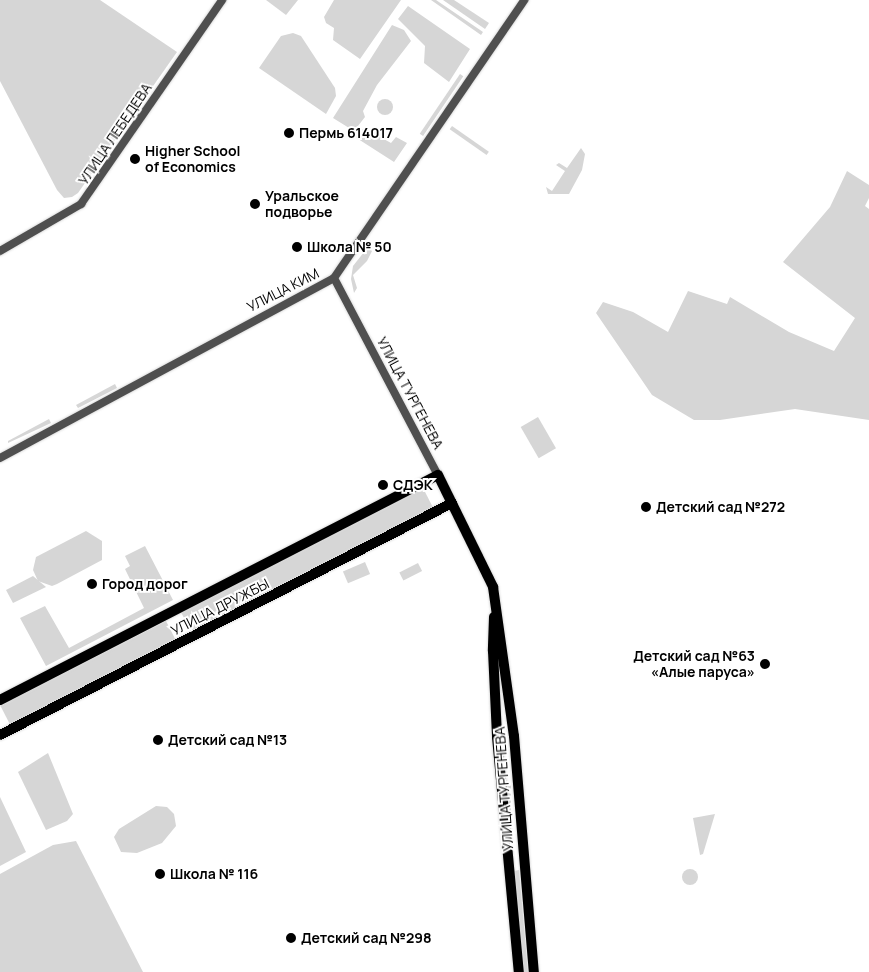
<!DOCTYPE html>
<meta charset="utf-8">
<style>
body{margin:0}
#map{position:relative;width:869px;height:972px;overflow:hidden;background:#fff;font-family:Manrope,sans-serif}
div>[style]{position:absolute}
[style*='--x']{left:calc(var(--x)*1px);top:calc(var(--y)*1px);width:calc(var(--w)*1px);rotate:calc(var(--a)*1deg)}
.green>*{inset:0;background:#d6d6d6;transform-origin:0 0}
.round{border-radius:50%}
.roads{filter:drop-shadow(0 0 1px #dbdbdb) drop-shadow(0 0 1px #dbdbdb)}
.minor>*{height:8px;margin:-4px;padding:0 4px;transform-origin:4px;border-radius:4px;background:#4f4f4f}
.major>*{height:10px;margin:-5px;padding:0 5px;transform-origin:5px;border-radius:5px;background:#000}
.dots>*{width:14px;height:14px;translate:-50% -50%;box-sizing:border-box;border:2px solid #fff;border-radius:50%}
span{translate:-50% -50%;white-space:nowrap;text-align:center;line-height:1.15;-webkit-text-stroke:4px #fff;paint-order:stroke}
.poi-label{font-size:14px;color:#000;font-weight:700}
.left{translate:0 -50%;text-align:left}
.right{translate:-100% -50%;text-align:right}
.street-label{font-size:14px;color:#000}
</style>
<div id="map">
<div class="green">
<div style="clip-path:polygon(0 0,100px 0,177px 52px,78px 193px,72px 197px,64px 198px,57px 190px,0 81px)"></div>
<div style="clip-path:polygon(266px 0,298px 0,286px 15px)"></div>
<div style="clip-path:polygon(334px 0,401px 0,360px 59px,333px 40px,334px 28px,326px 23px,324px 17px)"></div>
<div style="clip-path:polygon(431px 0,436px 0,483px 32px,481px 35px)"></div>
<div style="clip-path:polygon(443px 0,454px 0,489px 23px,485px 29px)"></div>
<div style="clip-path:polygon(408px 6px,470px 49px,449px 82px,424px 63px,425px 46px,398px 19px)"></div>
<div style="clip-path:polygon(392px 25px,404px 30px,411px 41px,377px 85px,363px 111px,365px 117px,354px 131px,333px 118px)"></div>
<div style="clip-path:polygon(293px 33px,301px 36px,335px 88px,336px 96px,326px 114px,259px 68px,281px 36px)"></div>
<div style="left:460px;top:74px;width:4px;height:72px;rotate:34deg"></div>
<div class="round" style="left:377px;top:99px;width:16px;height:16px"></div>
<div style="left:452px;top:126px;width:45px;height:4px;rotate:35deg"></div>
<div style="clip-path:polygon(364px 128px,391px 143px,396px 137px,407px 143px,394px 162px,355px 137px)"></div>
<div style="clip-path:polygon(581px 148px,585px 154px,582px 170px,569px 194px,548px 194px,546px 187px,552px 191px,565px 171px,556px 165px,559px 163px,567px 168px)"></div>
<div style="clip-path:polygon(847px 171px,869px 185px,869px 198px,865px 206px,869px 209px,869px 420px,795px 409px,720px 420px,694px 420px,652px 395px,596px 313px,603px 302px,633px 312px,668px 332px,688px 291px,727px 304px,730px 297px,789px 332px,834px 351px,855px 318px,783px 262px,830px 207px)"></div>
<div style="clip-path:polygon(368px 247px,372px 251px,367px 261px,353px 275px,357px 288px,354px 293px,351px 279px,353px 266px)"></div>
<div style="clip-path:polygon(115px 384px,117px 388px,78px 408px,76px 405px)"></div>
<div style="left:538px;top:417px;width:36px;height:20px;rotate:60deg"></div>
<div style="clip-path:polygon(49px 419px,51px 423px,8px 443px,8px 441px)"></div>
<div style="left:423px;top:488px;width:22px;height:272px;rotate:63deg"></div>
<div style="clip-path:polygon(86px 531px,102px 541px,102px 560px,57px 584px,52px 586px,38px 581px,33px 570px,36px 557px)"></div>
<div style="clip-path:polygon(145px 546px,173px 600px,46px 666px,20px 618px,45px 606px,69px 648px,144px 608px,125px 569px,130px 566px,125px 556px)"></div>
<div style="left:365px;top:562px;width:13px;height:24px;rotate:67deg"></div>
<div style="left:418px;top:563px;width:9px;height:21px;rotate:63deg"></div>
<div style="clip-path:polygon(33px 576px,46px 587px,13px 603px,6px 590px)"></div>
<div style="left:166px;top:621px;width:22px;height:186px;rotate:63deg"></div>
<div style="clip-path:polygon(48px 753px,73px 814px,67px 821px,46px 830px,18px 772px)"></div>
<div style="left:507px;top:785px;width:4px;height:75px"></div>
<div style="clip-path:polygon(0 797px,26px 852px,0 866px)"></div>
<div style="clip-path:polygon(156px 806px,167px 807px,174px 814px,176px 826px,162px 843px,137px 853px,121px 852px,114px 837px,119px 829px)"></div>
<div style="clip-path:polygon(715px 814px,703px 854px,700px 855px,693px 818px)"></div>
<div style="clip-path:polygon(76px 841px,143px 972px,0 972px,0 874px,53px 845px)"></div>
<div class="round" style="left:682px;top:869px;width:16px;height:16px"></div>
<div style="clip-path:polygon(519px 870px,528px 972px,524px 972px,514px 871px)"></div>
</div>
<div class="roads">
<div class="minor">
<div style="--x:0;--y:251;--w:94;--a:-30.1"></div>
<div style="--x:81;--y:204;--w:248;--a:-55.3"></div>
<div style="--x:334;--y:278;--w:223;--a:62.2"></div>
<div style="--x:0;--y:458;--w:379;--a:-28.3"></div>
<div style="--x:334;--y:278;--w:337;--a:-55.6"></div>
</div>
<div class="major">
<div style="--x:494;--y:617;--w:34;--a:92"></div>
<div style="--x:493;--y:651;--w:86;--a:87.3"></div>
<div style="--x:497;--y:737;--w:236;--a:84.7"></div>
<div style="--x:0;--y:700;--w:492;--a:-27.2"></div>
<div style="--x:438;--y:475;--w:125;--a:63.8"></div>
<div style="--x:493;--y:587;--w:150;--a:82"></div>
<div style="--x:514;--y:736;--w:237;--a:85.2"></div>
<div style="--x:0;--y:735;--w:508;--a:-27.17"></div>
</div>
</div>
<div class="dots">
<div style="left:289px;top:133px;background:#000"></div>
<div style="left:135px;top:159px;background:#000"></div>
<div style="left:255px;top:204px;background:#000"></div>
<div style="left:297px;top:247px;background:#000"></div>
<div style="left:383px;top:485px;background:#000"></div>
<div style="left:646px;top:507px;background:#000"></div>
<div style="left:92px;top:584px;background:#000"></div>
<div style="left:765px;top:664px;background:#000"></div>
<div style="left:158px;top:740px;background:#000"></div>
<div style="left:160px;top:874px;background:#000"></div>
<div style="left:291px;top:938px;background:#000"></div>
</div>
<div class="poi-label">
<span class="left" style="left:299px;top:133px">Пермь 614017</span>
<span class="left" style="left:145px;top:159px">Higher School<br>of Economics</span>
<span class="left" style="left:265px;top:204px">Уральское<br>подворье</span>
<span class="left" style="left:307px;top:247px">Школа № 50</span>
<span class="left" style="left:393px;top:485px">СДЭК</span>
<span class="left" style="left:656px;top:507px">Детский сад №272</span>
<span class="left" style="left:102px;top:584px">Город дорог</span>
<span class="right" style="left:755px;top:664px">Детский сад №63<br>«Алые паруса»</span>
<span class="left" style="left:168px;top:740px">Детский сад №13</span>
<span class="left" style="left:170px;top:874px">Школа № 116</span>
<span class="left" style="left:301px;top:938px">Детский сад №298</span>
</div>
<div class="street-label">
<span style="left:115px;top:134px;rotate:-56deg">УЛИЦА ЛЕБЕДЕВА</span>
<span style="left:283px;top:290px;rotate:-27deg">УЛИЦА КИМ</span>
<span style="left:410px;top:393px;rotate:62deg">УЛИЦА ТУРГЕНЕВА</span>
<span style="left:220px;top:607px;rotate:-27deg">УЛИЦА ДРУЖБЫ</span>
<span style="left:504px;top:789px;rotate:-94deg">УЛИЦА ТУРГЕНЕВА</span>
</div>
</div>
